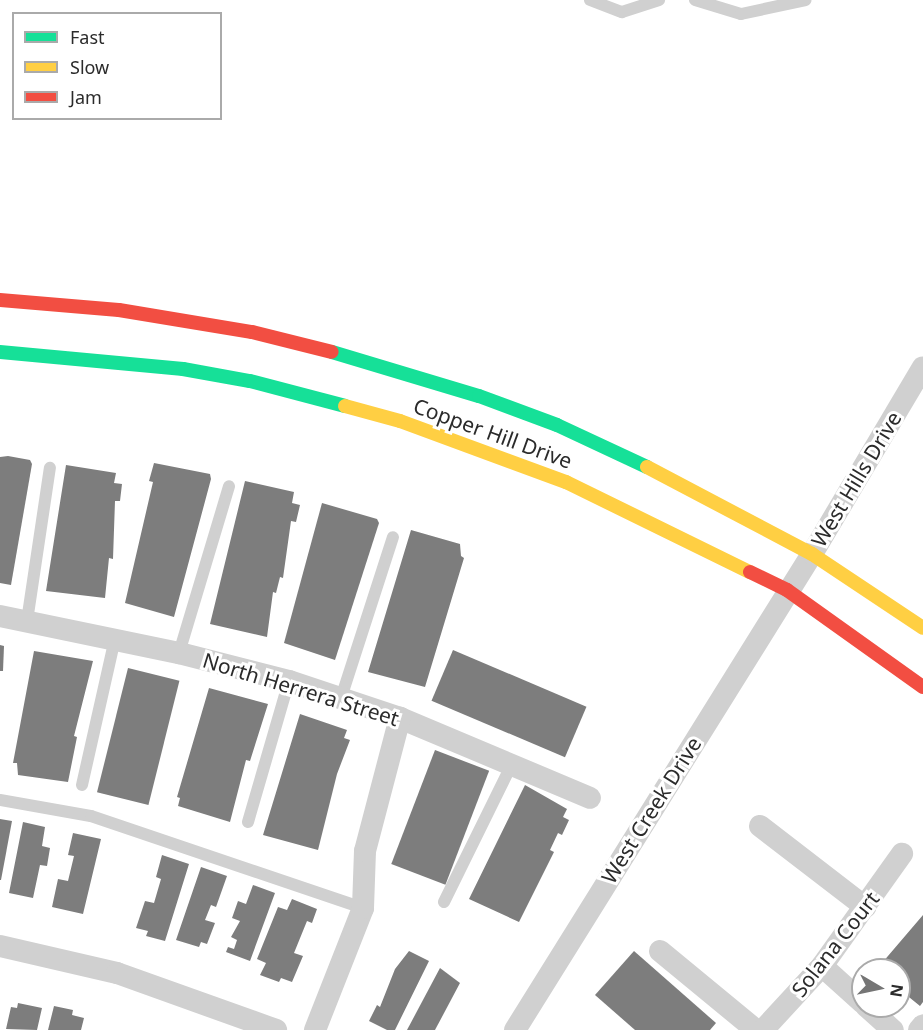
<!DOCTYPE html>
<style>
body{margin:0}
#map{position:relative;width:923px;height:1030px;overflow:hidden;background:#fff;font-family:"Noto Sans",sans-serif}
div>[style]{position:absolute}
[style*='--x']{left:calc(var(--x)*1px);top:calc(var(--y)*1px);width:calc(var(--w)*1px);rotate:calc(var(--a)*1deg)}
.building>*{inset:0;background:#7d7d7d;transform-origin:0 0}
.lane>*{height:12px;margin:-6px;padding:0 6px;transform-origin:6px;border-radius:6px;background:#d0d0d0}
.street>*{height:22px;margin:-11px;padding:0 11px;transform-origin:11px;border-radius:11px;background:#d0d0d0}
.fast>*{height:14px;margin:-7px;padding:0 7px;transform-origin:7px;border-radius:7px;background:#16e098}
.slow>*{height:14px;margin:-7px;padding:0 7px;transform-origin:7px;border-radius:7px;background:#ffcf43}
.jam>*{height:14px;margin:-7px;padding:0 7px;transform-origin:7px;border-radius:7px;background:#f24e42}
span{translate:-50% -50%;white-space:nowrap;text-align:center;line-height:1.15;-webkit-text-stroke:6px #fff;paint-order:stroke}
.street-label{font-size:21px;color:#2b2b2b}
.legend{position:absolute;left:12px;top:12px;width:210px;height:108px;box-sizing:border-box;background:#fff;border:2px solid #aaa;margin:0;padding:8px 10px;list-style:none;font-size:18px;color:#2b2b2b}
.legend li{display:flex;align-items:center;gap:12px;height:30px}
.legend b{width:30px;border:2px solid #aaa}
.north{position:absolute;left:851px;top:958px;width:60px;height:60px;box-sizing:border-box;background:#fff;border:2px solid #aaa;border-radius:50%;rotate:99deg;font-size:16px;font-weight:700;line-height:24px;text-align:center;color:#2b2b2b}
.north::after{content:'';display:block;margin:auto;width:21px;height:27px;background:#757575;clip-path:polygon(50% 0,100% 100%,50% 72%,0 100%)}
</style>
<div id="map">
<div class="building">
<div style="clip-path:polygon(8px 456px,30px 460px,32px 464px,11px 585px,0 583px,0 457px)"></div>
<div style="clip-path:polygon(154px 463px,210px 474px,211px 479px,174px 617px,125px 603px,153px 482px,149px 481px)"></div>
<div style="clip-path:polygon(66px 465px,116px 473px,114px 483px,122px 484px,120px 501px,115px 501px,113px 559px,109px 558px,105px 598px,46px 591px)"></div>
<div style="clip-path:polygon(245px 481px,294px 492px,292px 503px,300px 505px,296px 522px,291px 521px,283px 578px,280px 577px,276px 593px,273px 592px,267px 637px,210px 624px)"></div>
<div style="clip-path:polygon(322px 503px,377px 519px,379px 523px,335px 660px,284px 643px)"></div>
<div style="clip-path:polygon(411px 530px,460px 544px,461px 556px,464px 558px,425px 687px,368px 672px)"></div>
<div style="clip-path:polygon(0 645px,4px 646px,3px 671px,0 671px)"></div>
<div style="left:453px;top:650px;width:145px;height:55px;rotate:23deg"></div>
<div style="clip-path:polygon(34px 651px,93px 661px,74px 736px,77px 737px,68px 782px,18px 775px,17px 763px,13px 763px)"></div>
<div style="left:128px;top:668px;width:53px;height:128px;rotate:14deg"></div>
<div style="clip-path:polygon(209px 688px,268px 704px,250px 761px,246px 760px,230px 822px,178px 806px,180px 798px,177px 797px)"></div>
<div style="clip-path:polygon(300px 714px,347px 730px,344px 738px,350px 740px,337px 774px,318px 850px,263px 835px)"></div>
<div style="left:435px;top:750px;width:58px;height:122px;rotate:21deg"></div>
<div style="clip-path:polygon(525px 785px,567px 809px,563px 817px,569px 820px,562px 835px,558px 833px,550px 850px,554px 852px,519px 922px,469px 899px)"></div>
<div style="clip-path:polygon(0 819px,12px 821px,1px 880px,0 880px)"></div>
<div style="clip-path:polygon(23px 822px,45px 827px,42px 846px,50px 848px,47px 866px,40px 865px,33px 898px,9px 893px)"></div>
<div style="clip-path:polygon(73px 833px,101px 839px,83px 914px,52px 907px,58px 879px,68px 881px,74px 856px,68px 855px)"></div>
<div style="clip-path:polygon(162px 855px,189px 864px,165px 941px,146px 936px,148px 931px,136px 928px,145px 901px,154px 903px,161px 879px,156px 877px)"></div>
<div style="clip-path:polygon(201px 867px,227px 876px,216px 907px,211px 905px,205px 920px,215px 923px,207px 944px,201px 942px,199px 947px,176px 940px)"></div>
<div style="clip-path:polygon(253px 885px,275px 893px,250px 961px,226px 952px,228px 947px,234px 949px,237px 940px,231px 937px,240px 921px,232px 918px,238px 901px,246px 904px)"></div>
<div style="clip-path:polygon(292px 899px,317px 909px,312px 923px,307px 921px,294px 953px,303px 956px,292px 982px,281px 978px,279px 982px,260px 975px,266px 963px,257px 959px,278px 907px,287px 910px)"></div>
<div style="clip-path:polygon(923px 915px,923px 1002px,920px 1006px,899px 989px,899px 970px,876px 970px)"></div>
<div style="clip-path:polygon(409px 951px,429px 961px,395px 1030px,387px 1030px,369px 1021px,377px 1005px,380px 1007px,395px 969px)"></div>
<div style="clip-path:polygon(634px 951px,716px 1023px,710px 1030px,635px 1030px,595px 995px)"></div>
<div style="clip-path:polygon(440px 968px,460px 983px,435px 1030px,407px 1030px)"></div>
<div style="clip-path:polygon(18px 1003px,42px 1008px,37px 1030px,6px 1029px,11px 1007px,17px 1008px)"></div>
<div style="clip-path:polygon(54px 1006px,73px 1010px,72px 1015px,84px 1018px,81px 1030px,48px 1030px)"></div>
</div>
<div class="lane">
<div style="--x:590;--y:0;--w:34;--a:21"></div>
<div style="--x:622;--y:12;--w:39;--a:-18"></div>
<div style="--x:695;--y:0;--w:48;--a:16.9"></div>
<div style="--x:741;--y:14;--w:66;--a:-12.2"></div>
<div style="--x:27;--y:621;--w:155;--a:-81.5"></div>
<div style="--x:179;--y:653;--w:174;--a:-73.3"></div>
<div style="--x:341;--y:698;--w:169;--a:-72.1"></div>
<div style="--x:82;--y:785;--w:150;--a:-77.3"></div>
<div style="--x:0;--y:800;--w:92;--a:10"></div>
<div style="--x:91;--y:816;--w:287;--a:18.7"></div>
<div style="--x:248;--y:822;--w:147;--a:-73.8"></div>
<div style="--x:444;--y:902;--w:149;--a:-63.8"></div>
</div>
<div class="street">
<div style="--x:0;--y:616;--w:183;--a:11.7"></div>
<div style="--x:179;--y:653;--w:114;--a:14.3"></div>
<div style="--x:289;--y:681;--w:117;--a:18.4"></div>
<div style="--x:400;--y:718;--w:206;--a:22.8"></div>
<div style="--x:760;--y:826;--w:133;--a:37.6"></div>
<div style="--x:0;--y:946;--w:120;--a:13"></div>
<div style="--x:117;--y:973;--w:169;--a:19.7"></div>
<div style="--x:660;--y:951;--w:124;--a:39.5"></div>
<div style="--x:822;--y:966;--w:55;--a:42.1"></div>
<div style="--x:866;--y:1006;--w:36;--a:42"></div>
<div style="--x:315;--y:1030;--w:131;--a:-68.5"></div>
<div style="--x:363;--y:908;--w:57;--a:-88"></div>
<div style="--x:365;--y:851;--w:138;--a:-75.3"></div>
<div style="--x:515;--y:1030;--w:561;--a:-58.04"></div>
<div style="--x:812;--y:554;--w:217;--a:-59.3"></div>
<div style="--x:763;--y:1030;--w:87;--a:-47.3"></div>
<div style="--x:822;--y:966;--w:138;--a:-54.5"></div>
<div style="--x:919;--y:1030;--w:6;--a:-51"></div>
</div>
<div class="fast">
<div style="--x:0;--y:352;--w:184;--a:5.3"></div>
<div style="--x:183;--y:369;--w:68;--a:10.2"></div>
<div style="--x:250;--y:381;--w:98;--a:14.7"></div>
<div style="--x:332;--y:352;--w:153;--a:16.7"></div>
<div style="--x:479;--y:396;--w:83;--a:20.4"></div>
<div style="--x:557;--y:425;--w:99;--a:25"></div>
</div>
<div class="slow">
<div style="--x:345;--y:406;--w:57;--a:15.3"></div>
<div style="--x:400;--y:421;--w:177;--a:20.2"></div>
<div style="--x:566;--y:482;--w:205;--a:26.1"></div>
<div style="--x:647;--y:467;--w:187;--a:27.8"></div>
<div style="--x:812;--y:554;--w:133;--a:33.7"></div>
</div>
<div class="jam">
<div style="--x:0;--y:300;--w:119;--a:4.8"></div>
<div style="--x:119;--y:310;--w:135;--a:9.4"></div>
<div style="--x:252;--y:332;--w:82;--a:14"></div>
<div style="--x:750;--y:572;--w:41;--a:25.9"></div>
<div style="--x:787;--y:590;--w:167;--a:35.5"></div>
</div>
<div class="street-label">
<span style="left:493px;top:433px;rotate:20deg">Copper Hill Drive</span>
<span style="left:856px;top:479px;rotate:-59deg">West Hills Drive</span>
<span style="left:301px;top:689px;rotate:17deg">North Herrera Street</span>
<span style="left:651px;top:810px;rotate:-58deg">West Creek Drive</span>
<span style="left:835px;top:944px;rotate:-52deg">Solana Court</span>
</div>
<ul class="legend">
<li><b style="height:8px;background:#16e098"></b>Fast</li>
<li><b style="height:8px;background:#ffcf43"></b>Slow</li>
<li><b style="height:8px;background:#f24e42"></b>Jam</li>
</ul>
<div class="north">N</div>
</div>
